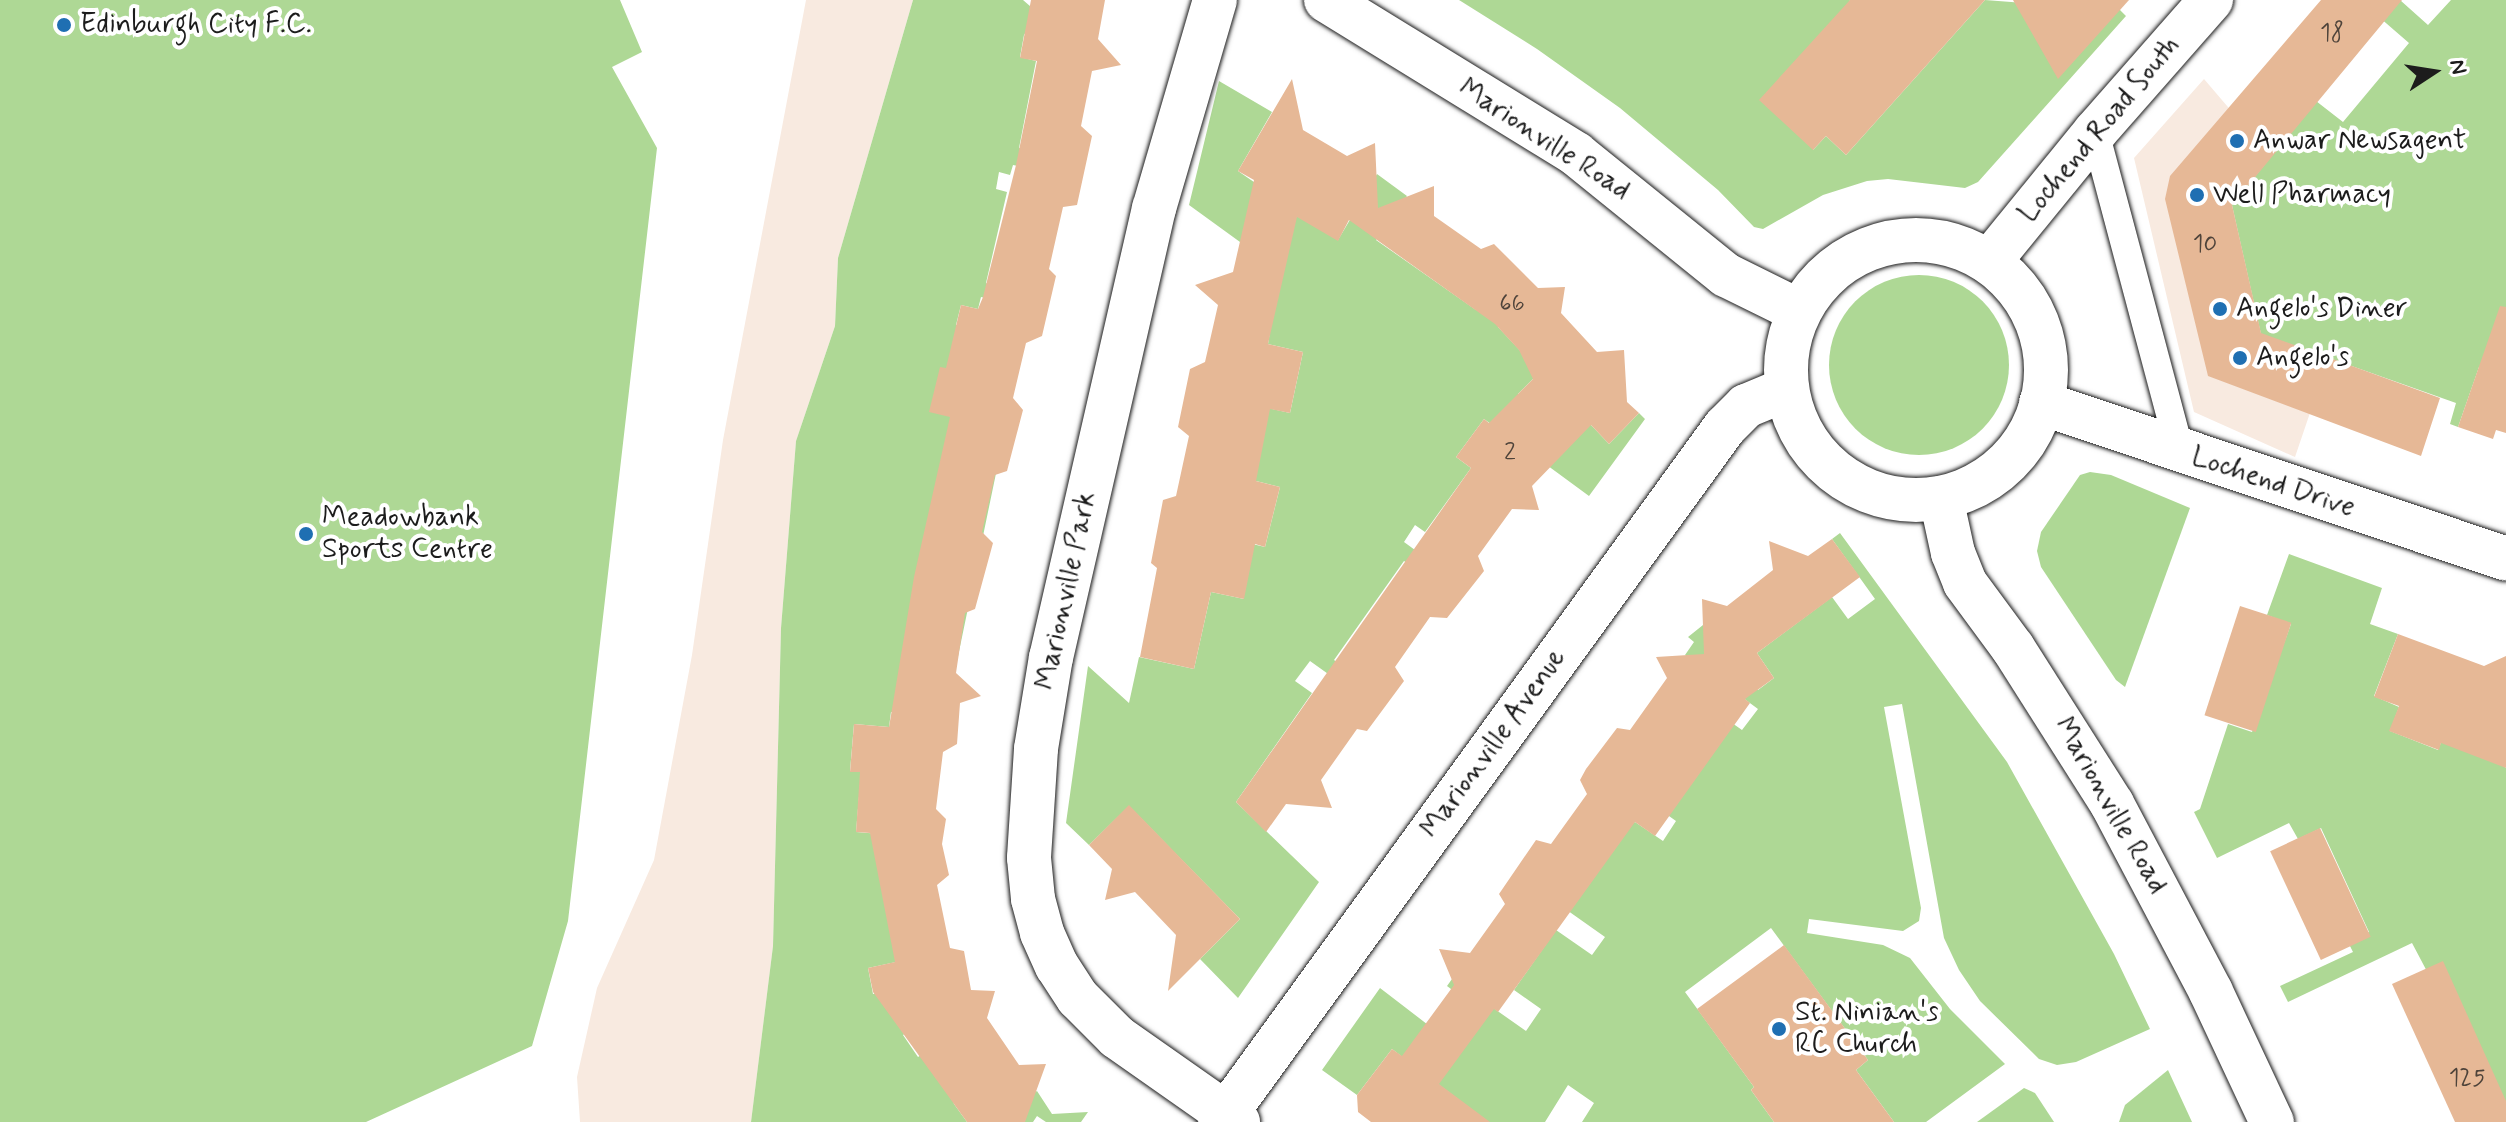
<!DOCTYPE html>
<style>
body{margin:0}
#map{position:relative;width:2506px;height:1122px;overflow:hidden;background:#fff;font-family:Mynerve,sans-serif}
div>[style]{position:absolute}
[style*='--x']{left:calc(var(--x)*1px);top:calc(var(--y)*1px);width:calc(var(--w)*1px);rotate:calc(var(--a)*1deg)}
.built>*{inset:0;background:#f8eae0}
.green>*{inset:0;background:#aed895}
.round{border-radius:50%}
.building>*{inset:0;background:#e6b896;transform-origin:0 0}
.roads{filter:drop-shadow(0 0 2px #1c1c1c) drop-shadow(0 0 2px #1c1c1c)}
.lane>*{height:28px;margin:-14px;padding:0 14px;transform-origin:14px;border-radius:14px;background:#fff}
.street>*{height:44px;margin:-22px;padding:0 22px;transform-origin:22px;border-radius:22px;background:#fff}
.secondary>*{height:44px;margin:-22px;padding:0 22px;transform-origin:22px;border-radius:22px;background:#fff}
.secondary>.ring{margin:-22px;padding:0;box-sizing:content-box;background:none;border:44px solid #fff;border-radius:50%}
.dots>*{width:22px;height:22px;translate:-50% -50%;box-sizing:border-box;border:4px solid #fff;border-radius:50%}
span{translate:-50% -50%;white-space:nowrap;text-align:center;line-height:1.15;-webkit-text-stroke:8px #fff;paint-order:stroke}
.number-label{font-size:24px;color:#4e433a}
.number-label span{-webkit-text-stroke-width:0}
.poi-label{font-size:28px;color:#1c1c1c}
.left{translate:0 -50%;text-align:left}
.street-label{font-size:28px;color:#1c1c1c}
.north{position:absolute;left:2394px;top:32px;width:80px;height:80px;-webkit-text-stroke:6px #fff;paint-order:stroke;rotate:78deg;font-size:22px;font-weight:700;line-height:32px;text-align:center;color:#1c1c1c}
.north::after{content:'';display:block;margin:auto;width:28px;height:36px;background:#1c1c1c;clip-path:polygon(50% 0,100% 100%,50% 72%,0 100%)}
</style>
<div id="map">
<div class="built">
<div style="clip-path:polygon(806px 0,913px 0,838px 258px,835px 326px,796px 441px,781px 628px,773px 946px,751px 1122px,580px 1122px,577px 1077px,597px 988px,654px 860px,692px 655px,723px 440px)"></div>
<div style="clip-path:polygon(2204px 79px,2376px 280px,2329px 357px,2295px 457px,2194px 412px,2134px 158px)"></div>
</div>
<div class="green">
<div style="clip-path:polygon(0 0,620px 0,642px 52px,612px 67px,657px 148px,568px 921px,532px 1046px,366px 1122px,0 1122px)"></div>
<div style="clip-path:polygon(913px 0,1023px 0,1038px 13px,1024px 35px,1020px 57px,1036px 61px,1019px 148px,1075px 160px,1069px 177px,1013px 165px,1010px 175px,999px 172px,996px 189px,1007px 192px,986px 283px,1033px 310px,981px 297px,978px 309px,961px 305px,956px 325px,973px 329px,1005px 430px,945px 719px,891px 712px,889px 727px,854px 724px,850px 771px,861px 772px,856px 832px,880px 834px,896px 962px,868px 968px,873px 994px,957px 977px,968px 990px,903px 1035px,918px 1057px,937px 1044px,954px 1104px,967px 1122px,751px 1122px,773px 946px,781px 628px,796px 441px,835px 326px,838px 258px)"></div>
<div style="clip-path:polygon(1459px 0,1850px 0,1813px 150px,1826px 136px,1846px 155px,1985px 0,2120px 10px,2126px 16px,1978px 182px,1965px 188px,1888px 179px,1867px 181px,1823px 195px,1763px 229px,1754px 227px,1718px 190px,1620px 108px,1537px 49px)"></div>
<div style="clip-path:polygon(2400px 0,2428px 25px,2451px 0,2506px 0,2506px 376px,2479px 367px,2458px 427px,2450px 424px,2456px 403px,2261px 334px,2232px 205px,2316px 101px,2343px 122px,2409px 43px,2364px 4px)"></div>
<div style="clip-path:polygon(1219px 81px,1272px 112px,1238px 171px,1338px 240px,1377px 174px,1407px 196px,1376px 240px,1476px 310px,1506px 267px,1498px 327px,1540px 372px,1518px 394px,1591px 425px,1609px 444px,1639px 413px,1645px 419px,1589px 496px,1484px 419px,1456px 457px,1471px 468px,1425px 532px,1415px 525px,1404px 542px,1459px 582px,1448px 592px,1404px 561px,1334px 660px,1378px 692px,1373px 706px,1310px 661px,1295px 681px,1312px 693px,1236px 802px,1319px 882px,1238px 998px,1200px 959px,1240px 919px,1129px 806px,1089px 845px,1066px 823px,1088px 666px,1129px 703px,1139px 657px,1194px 669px,1211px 592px,1244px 599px,1227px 538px,1265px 547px,1280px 487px,1240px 477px,1254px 405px,1290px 413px,1303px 352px,1268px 344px,1280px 271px,1189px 205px)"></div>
<div class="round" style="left:1829px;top:275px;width:180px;height:180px"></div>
<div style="clip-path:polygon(2090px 472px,2111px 475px,2190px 508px,2125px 687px,2116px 680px,2041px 567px,2037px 551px,2041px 532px,2080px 475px)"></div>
<div style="clip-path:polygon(1840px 533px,2007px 762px,2114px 954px,2150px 1029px,2076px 1062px,2057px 1065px,2039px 1059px,1980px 1001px,1959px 970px,1944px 938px,1902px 704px,1884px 707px,1921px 908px,1919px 921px,1903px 931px,1809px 919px,1807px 933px,1883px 945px,1910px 958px,1950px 1009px,2005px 1064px,1926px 1122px,1894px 1122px,1856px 1070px,1868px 1060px,1771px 928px,1685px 992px,1754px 1087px,1751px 1090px,1774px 1122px,1582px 1122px,1594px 1103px,1568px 1085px,1545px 1122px,1488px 1122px,1392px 1049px,1357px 1095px,1322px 1070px,1380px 988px,1462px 1051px,1451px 989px,1447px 986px,1452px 979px,1526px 1031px,1541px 1009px,1514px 990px,1556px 930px,1592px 955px,1605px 937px,1523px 879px,1635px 822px,1663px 841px,1676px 821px,1604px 770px,1715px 711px,1742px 730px,1758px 709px,1685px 655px,1694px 642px,1688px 637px,1703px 625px,1735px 668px,1758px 690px,1774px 678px,1757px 653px,1832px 597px,1848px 619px,1875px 599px,1832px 539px)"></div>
<div style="clip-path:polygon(2289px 554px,2382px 588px,2370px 624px,2398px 634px,2374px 696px,2399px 707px,2390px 731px,2438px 750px,2448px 725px,2506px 768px,2506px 1121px,2412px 943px,2288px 1002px,2280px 986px,2353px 952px,2348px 942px,2369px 932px,2321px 828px,2298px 839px,2289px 823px,2217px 858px,2194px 812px,2200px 809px,2228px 724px,2252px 732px,2291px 624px,2267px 615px)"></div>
<div style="clip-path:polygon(2168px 1070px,2192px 1122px,2119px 1122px,2125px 1105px)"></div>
<div style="clip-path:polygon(2024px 1088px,2035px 1093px,2054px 1122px,1977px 1122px)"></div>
<div style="clip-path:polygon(1037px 1091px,1052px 1114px,1088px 1112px,1081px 1122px,1046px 1122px,1037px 1116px,1033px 1122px,990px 1122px)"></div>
</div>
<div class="building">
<div style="clip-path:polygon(1031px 0,1105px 0,1098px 39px,1121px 65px,1092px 71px,1081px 126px,1092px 136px,1077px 205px,1063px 207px,1049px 269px,1056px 276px,1042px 336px,1026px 343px,1013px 398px,1023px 410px,1007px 471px,995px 475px,982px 532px,993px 543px,975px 609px,965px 613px,956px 673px,981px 696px,960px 703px,957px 744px,943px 752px,936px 809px,946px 819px,942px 844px,949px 875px,937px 885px,950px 948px,964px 951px,971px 990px,995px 991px,987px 1018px,1019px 1065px,1046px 1064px,1025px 1122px,967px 1122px,873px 992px,868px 968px,895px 962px,870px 833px,856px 832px,860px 772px,850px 772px,854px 724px,889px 727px,914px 577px,950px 417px,929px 412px,940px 367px,946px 368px,961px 305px,978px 309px,983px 297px,1016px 165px,1037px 61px,1020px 58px)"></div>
<div style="clip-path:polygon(1850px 0,1985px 0,1846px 155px,1826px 136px,1813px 150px,1759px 100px)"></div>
<div style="clip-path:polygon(2013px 0,2129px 0,2058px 79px)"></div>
<div style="clip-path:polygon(2321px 0,2402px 0,2232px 205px,2261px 333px,2440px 398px,2421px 456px,2208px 376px,2165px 199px,2170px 176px)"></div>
<div style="clip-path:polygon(1292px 79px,1303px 130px,1347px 156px,1375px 143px,1378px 208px,1434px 186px,1434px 216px,1481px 249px,1494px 244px,1538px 288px,1565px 287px,1561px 313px,1597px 352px,1624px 350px,1627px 402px,1639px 413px,1609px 444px,1591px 425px,1532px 486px,1539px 510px,1512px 509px,1478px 556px,1484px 571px,1447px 618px,1430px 617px,1395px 667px,1404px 681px,1367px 731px,1357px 729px,1321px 780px,1332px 808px,1286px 804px,1266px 832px,1236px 802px,1471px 468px,1456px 457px,1484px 419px,1489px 423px,1533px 379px,1519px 350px,1495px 324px,1349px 220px,1338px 241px,1297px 217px,1268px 344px,1303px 352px,1290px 413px,1270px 409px,1256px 481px,1280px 487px,1265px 547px,1255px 544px,1244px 599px,1211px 592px,1194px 669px,1140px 657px,1157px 568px,1151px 563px,1163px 500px,1176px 496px,1189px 436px,1178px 427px,1190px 369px,1205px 362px,1218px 305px,1195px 285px,1233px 272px,1254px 180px,1238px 171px)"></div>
<div style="clip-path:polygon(2500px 306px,2506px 307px,2506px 433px,2496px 430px,2493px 439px,2458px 427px)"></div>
<div style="clip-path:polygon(1832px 539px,1860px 577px,1757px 653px,1774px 678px,1745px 699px,1750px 703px,1655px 836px,1635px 822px,1498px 1012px,1494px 1009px,1439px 1084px,1490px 1122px,1371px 1122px,1358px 1112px,1357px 1095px,1392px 1049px,1402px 1056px,1454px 985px,1439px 949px,1470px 953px,1505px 904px,1499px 894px,1536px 840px,1551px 844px,1587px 794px,1580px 780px,1586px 769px,1617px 728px,1630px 730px,1667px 678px,1656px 657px,1704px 654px,1702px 599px,1727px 606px,1773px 570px,1769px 541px,1808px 556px)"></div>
<div style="left:2240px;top:606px;width:54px;height:115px;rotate:18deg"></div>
<div style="clip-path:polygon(2398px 634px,2484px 666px,2506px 656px,2506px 768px,2441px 743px,2439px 750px,2389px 731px,2399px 706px,2374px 697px)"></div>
<div style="clip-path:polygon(1129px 805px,1240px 919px,1168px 991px,1176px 935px,1135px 892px,1105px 900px,1112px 869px,1089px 845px)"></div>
<div style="left:2320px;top:828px;width:120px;height:55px;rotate:65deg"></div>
<div style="clip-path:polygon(1784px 945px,1868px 1060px,1856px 1070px,1894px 1122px,1774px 1122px,1751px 1090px,1754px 1087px,1697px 1009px)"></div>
<div style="clip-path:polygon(2443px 961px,2506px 1101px,2506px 1122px,2455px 1122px,2392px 984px)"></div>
</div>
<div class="roads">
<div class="lane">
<div style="--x:2095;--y:132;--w:331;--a:75.1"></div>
</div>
<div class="street">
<div style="--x:1215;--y:0;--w:217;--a:106.3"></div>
<div style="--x:1154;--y:208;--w:461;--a:102.9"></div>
<div style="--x:1051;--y:657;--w:93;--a:99.3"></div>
<div style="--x:1036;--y:749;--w:109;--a:93.7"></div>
<div style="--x:1029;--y:858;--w:41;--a:84.4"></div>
<div style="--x:1033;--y:899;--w:35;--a:75"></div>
<div style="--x:1042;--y:933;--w:36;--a:66"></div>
<div style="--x:1057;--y:966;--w:38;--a:57"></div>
<div style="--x:1078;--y:998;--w:55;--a:45"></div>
<div style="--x:1117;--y:1037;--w:148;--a:35.1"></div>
<div style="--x:2041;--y:403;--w:490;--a:18.5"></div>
</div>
<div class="secondary">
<div style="--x:1326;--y:0;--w:294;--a:31.6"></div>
<div style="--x:1576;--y:154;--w:193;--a:38.9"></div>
<div style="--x:1726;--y:275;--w:81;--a:26.3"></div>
<div class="ring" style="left:1786px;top:240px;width:216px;height:216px"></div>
<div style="--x:1989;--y:262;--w:168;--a:-50.8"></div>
<div style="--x:2095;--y:132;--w:176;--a:-48.7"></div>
<div style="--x:1941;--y:498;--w:56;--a:77.7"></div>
<div style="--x:1953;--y:553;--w:32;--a:68"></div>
<div style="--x:1965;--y:583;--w:81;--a:53.6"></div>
<div style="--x:2013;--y:648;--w:185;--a:57.6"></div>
<div style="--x:2112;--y:804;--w:212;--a:62.2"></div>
<div style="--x:2211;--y:992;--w:144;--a:64.9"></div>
<div style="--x:1220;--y:1122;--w:859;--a:-54"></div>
<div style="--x:1725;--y:427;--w:30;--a:-45"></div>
<div style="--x:1746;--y:406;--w:44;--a:-22.5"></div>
</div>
</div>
<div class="dots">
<div style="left:64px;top:25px;background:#1f6fb2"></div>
<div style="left:2237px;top:141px;background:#1f6fb2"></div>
<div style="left:2197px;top:195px;background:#1f6fb2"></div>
<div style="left:2220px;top:309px;background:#1f6fb2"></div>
<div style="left:2240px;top:358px;background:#1f6fb2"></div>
<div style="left:306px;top:534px;background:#1f6fb2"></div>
<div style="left:1779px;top:1029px;background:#1f6fb2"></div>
</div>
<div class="number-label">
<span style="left:2332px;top:34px">18</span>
<span style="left:2205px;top:245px">10</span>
<span style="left:1512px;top:304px">66</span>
<span style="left:1510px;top:453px">2</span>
<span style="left:2467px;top:1079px">125</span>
</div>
<div class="poi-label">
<span class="left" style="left:80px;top:25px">Edinburgh City F.C.</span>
<span class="left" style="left:2253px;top:141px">Anwar Newsagent</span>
<span class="left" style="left:2213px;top:195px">Well Pharmacy</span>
<span class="left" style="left:2236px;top:309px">Angelo's Diner</span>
<span class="left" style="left:2256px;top:358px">Angelo's</span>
<span class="left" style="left:322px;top:534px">Meadowbank<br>Sports Centre</span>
<span class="left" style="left:1795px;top:1029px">St. Ninian's<br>RC Church</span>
</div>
<div class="street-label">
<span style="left:2100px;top:130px;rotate:-50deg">Lochend Road South</span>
<span style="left:1544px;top:140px;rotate:33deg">Marionville Road</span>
<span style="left:2273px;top:483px;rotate:18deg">Lochend Drive</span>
<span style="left:1067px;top:591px;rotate:-78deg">Marionville Park</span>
<span style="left:1494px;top:744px;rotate:-54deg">Marionville Avenue</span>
<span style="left:2110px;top:806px;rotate:60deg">Marionville Road</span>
</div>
<div class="north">N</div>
</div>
